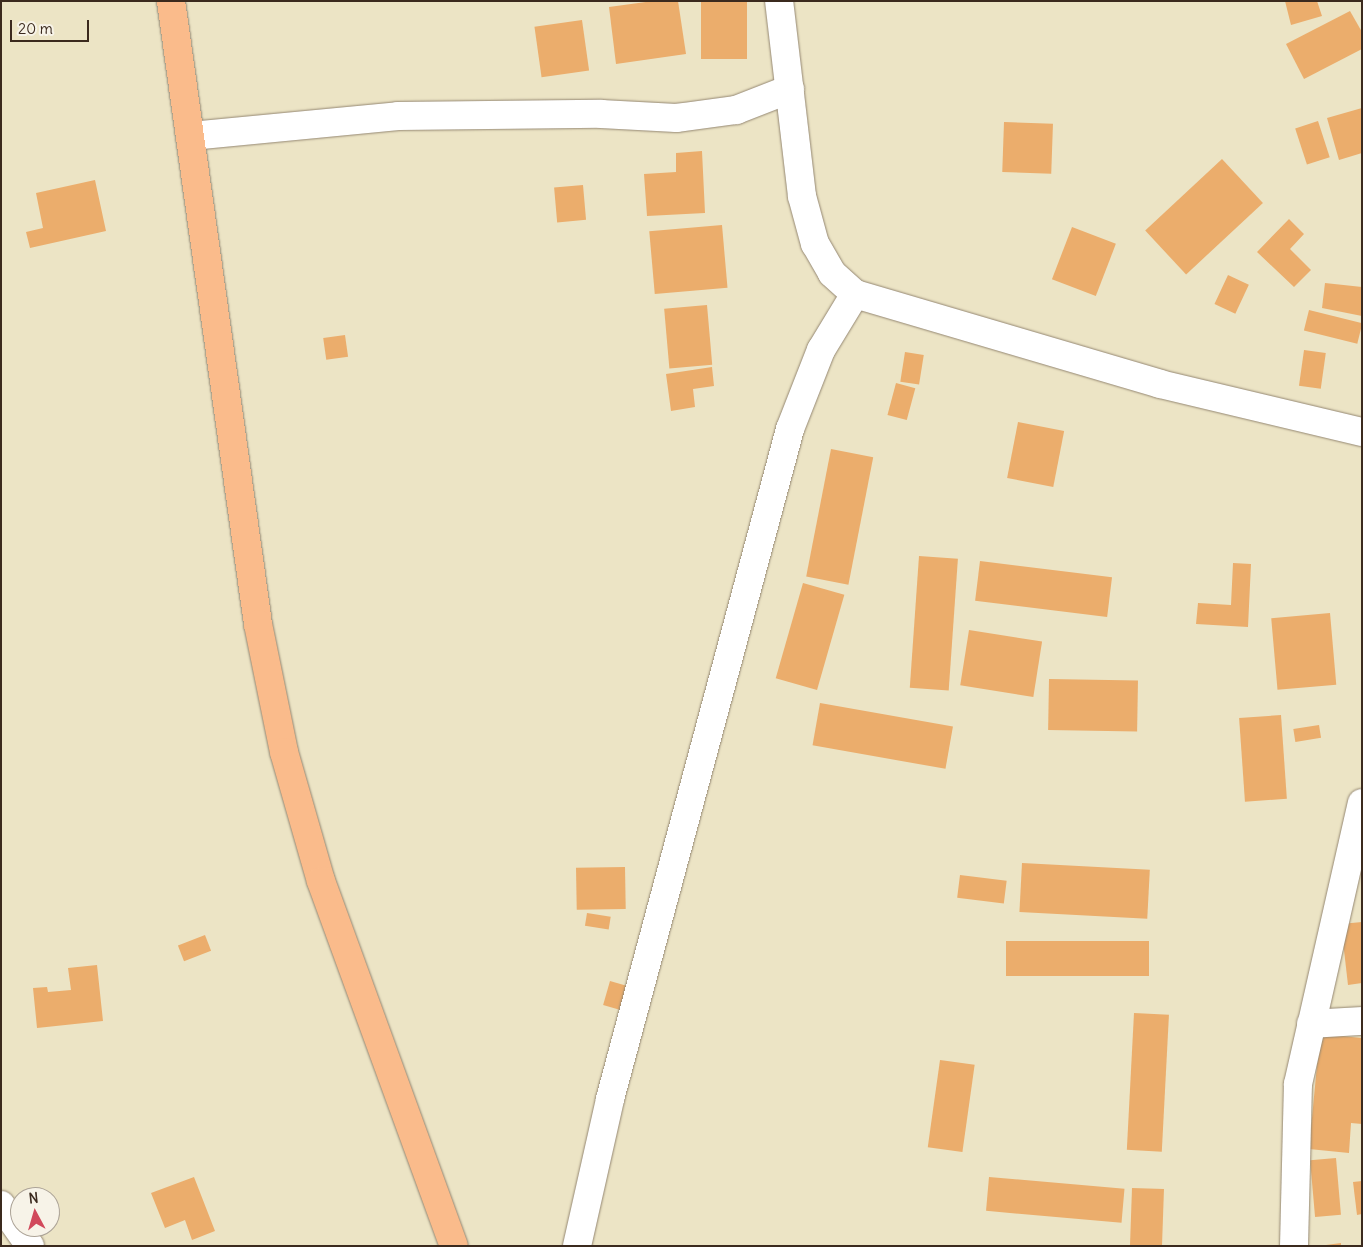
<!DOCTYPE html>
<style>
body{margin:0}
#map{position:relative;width:1363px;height:1247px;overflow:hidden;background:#ece4c5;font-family:Delius,sans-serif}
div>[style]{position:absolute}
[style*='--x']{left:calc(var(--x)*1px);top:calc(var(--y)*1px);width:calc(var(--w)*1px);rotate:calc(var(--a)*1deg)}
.building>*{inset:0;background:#ebad6c;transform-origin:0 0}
.roads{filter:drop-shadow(0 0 1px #948772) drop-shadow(0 0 1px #948772)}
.minor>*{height:28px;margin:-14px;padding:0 14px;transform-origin:14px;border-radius:14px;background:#fff}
.major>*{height:28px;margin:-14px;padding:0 14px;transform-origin:14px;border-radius:14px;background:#fabb8b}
span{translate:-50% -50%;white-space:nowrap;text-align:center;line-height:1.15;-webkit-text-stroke:4px #f7f3e8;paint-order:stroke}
.frame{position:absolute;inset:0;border:2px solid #3b2a1e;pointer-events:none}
.north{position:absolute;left:10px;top:1187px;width:50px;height:50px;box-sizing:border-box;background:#f7f3e8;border:1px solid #aca397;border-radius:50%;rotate:354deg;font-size:14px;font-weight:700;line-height:20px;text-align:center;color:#3b2a1e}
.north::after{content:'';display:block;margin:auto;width:18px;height:22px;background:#d1495b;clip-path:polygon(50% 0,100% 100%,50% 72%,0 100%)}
.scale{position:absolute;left:10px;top:20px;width:79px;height:22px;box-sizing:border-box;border:2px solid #3b2a1e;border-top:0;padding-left:6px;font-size:15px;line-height:18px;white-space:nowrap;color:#3b2a1e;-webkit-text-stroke:4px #f7f3e8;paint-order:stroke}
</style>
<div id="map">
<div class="building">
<div style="clip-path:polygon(653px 1px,678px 1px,686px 54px,616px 64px,609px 7px)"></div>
<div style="left:701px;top:1px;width:46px;height:58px"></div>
<div style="clip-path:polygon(1285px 1px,1317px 1px,1322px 16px,1291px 25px)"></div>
<div style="clip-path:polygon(1350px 11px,1362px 32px,1362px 49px,1304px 79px,1286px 44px)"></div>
<div style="left:582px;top:20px;width:51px;height:48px;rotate:82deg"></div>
<div style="clip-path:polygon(1362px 108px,1362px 153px,1339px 160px,1327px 118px)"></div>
<div style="left:1318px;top:121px;width:38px;height:24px;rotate:72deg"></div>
<div style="left:1004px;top:122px;width:49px;height:50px;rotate:2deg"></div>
<div style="clip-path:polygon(702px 151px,705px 213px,647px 216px,644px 174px,676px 172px,676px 153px)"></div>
<div style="left:1222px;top:159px;width:60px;height:105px;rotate:47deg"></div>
<div style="clip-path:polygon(95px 180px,106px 231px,30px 248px,26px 232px,43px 228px,36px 193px)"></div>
<div style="left:583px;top:185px;width:35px;height:29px;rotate:85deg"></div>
<div style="clip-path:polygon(1289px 219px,1304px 234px,1290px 249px,1311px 270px,1294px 287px,1257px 252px)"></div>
<div style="left:722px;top:225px;width:63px;height:73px;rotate:85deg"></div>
<div style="left:1072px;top:227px;width:47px;height:56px;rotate:21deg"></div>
<div style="left:1228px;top:275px;width:23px;height:32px;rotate:25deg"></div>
<div style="clip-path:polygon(1325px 283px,1362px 287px,1362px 316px,1322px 308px)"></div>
<div style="left:707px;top:305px;width:60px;height:43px;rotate:85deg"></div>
<div style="left:1309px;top:310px;width:55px;height:21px;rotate:14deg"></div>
<div style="left:345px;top:335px;width:22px;height:22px;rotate:82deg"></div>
<div style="left:1304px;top:350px;width:22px;height:36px;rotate:8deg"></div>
<div style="left:905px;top:352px;width:19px;height:30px;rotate:9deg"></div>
<div style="clip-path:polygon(712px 367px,714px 386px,693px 389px,695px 407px,671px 411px,666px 374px)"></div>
<div style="left:896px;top:383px;width:20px;height:33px;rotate:15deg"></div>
<div style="left:1018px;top:422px;width:47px;height:57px;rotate:11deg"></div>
<div style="left:831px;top:449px;width:43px;height:130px;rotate:11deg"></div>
<div style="left:919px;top:556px;width:39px;height:132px;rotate:4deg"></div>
<div style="left:980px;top:561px;width:133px;height:40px;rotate:7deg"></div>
<div style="clip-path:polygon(1233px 563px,1251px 564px,1248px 627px,1196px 624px,1198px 603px,1231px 605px)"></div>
<div style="left:803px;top:583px;width:43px;height:99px;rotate:16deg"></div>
<div style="left:1330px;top:613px;width:72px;height:59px;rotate:85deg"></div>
<div style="left:969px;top:630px;width:74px;height:56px;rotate:9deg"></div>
<div style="left:1049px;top:679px;width:89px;height:51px;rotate:1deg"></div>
<div style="left:820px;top:703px;width:135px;height:43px;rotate:10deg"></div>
<div style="left:1281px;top:715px;width:84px;height:42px;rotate:86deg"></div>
<div style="left:1319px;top:725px;width:13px;height:26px;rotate:81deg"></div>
<div style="left:1022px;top:863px;width:128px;height:49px;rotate:3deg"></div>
<div style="left:625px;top:867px;width:42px;height:49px;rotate:89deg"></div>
<div style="left:960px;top:875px;width:47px;height:23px;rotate:7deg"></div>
<div style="left:587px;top:913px;width:24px;height:13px;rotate:9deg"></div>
<div style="clip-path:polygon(1362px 922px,1362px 983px,1348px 985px,1341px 924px)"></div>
<div style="left:205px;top:935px;width:17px;height:29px;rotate:69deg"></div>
<div style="left:1006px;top:941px;width:143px;height:35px"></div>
<div style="clip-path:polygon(97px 965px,103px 1021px,37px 1028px,33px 988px,47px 987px,48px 992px,71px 990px,68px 968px)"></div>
<div style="left:610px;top:981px;width:18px;height:25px;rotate:16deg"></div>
<div style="left:1134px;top:1013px;width:35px;height:137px;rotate:3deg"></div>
<div style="clip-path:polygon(1320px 1034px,1362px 1038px,1362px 1124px,1351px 1123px,1349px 1153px,1309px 1149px)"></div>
<div style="left:940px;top:1060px;width:35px;height:88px;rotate:8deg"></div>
<div style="left:1336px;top:1158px;width:57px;height:26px;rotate:85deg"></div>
<div style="clip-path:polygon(194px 1177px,215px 1231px,192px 1240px,185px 1220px,165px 1228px,151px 1193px)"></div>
<div style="left:989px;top:1177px;width:136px;height:34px;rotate:5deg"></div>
<div style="clip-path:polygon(1362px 1181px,1362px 1214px,1357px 1215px,1353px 1182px)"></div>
<div style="left:1132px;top:1188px;width:32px;height:58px;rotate:2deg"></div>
<div style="clip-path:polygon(1341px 1243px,1341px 1246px,1326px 1246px,1326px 1245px)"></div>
</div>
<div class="roads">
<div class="minor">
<div style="--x:191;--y:136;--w:208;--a:-5.5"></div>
<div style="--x:398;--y:116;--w:203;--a:-0.6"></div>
<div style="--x:601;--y:114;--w:75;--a:3.1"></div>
<div style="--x:676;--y:118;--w:61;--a:-7.6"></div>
<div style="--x:736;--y:110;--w:58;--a:-21.3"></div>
<div style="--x:855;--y:294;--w:318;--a:16.4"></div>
<div style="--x:1160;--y:384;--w:208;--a:13.4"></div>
<div style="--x:1311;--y:1024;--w:51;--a:-3.4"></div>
<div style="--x:1;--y:1205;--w:50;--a:54.7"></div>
<div style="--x:577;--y:1246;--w:151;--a:-77.3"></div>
<div style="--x:610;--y:1099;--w:694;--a:-74.96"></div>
<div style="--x:790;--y:429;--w:85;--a:-68.6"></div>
<div style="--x:821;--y:350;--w:66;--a:-58.7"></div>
<div style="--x:855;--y:294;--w:31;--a:-138"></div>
<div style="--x:832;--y:273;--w:34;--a:-120"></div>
<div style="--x:815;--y:244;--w:50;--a:-105.2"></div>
<div style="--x:802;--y:196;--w:196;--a:-96.7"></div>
<div style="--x:1294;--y:1246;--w:162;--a:-88.6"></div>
<div style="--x:1298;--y:1084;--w:288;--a:-77.2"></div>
</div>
<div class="major">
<div style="--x:171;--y:1;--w:629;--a:82.05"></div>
<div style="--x:258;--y:624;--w:131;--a:78.5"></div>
<div style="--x:284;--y:752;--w:134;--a:74"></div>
<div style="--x:321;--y:881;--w:388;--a:70"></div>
</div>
</div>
<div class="frame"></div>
<div class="north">N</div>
<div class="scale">20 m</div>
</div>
